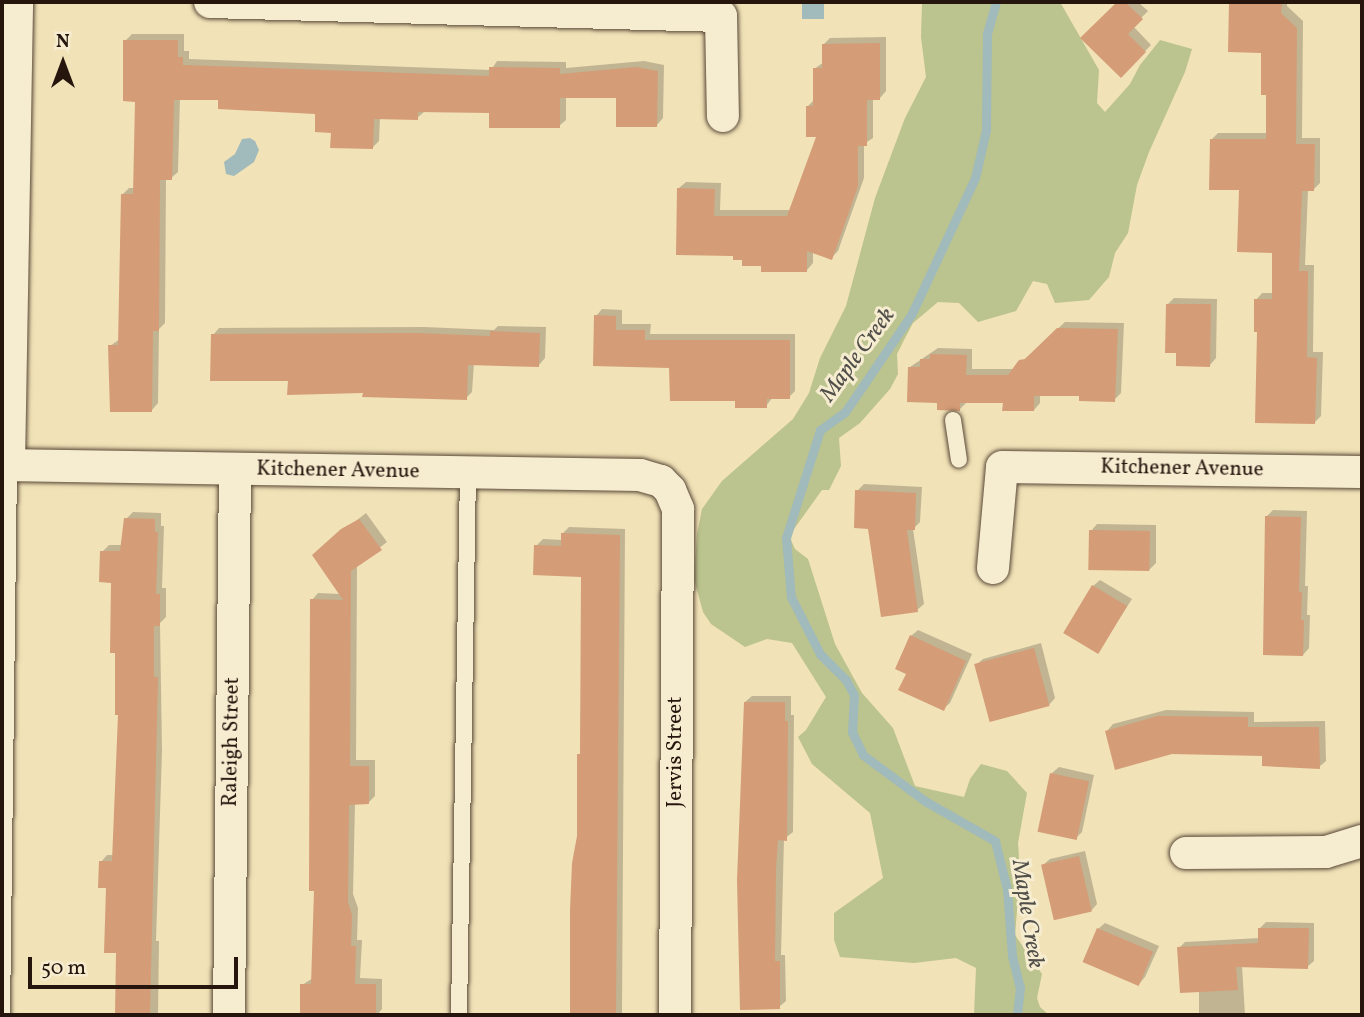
<!DOCTYPE html>
<style>
body{margin:0}
#map{position:relative;width:1364px;height:1017px;overflow:hidden;background:#f1e2b7;font-family:Vollkorn,serif}
div>[style]{position:absolute}
[style*='--x']{left:calc(var(--x)*1px);top:calc(var(--y)*1px);width:calc(var(--w)*1px);rotate:calc(var(--a)*1deg)}
.green>*{inset:0;background:#bbc38e}
.water>*{inset:0;background:#a1babb;transform-origin:0 0}
.shadow>*{inset:0;background:#0003}
.stream>*{height:9px;margin:-4.5px;padding:0 4.5px;transform-origin:4.5px;border-radius:4.5px;background:#a1babb}
.building>*{inset:0;background:#d59c78;transform-origin:0 0}
.roads{filter:drop-shadow(0 0 2px #584838) drop-shadow(0 0 2px #584838)}
.service>*{height:16px;margin:-8px;padding:0 8px;transform-origin:8px;border-radius:8px;background:#f6ecd0}
.minor>*{height:32px;margin:-16px;padding:0 16px;transform-origin:16px;border-radius:16px;background:#f6ecd0}
span{translate:-50% -50%;white-space:nowrap;text-align:center;line-height:1.15;-webkit-text-stroke:6px #f6ecd0;paint-order:stroke}
.street-label{font-size:21px;color:#25150d}
.water-label{font-size:23px;color:#504f4a;font-style:italic}
.frame{position:absolute;inset:0;border:4px solid #25150d;pointer-events:none}
.north{position:absolute;left:28px;top:28px;width:70px;height:70px;-webkit-text-stroke:5px #f6ecd0;paint-order:stroke;rotate:0deg;font-size:19px;font-weight:700;line-height:28px;text-align:center;color:#25150d}
.north::after{content:'';display:block;margin:auto;width:24px;height:32px;background:#25150d;clip-path:polygon(50% 0,100% 100%,50% 72%,0 100%)}
.scale{position:absolute;left:28px;top:957px;width:210px;height:32px;box-sizing:border-box;border:4px solid #25150d;border-top:0;padding-left:9px;font-size:21px;line-height:24px;white-space:nowrap;color:#25150d;-webkit-text-stroke:5px #f6ecd0;paint-order:stroke}
</style>
<div id="map">
<div class="green">
<div style="clip-path:polygon(922px 2px,1060px 2px,1099px 70px,1097px 103px,1105px 112px,1130px 84px,1140px 65px,1160px 40px,1192px 49px,1185px 72px,1149px 152px,1137px 185px,1128px 233px,1115px 253px,1109px 277px,1089px 300px,1055px 303px,1047px 284px,1033px 281px,1016px 311px,978px 322px,959px 303px,938px 302px,913px 323px,904px 340px,897px 354px,898px 374px,890px 389px,860px 423px,839px 438px,841px 466px,829px 490px,822px 490px,789px 536px,795px 549px,808px 559px,835px 644px,862px 693px,893px 728px,915px 786px,964px 797px,970px 779px,981px 764px,1007px 771px,1027px 793px,1018px 843px,1020px 873px,1015px 935px,1042px 974px,1037px 998px,1040px 1007px,1049px 1015px,974px 1015px,976px 968px,956px 958px,914px 963px,840px 957px,834px 940px,834px 913px,883px 878px,870px 813px,812px 764px,798px 737px,806px 730px,826px 697px,792px 643px,767px 639px,745px 647px,711px 624px,703px 612px,694px 579px,697px 534px,702px 509px,722px 481px,793px 419px,809px 393px,820px 358px,846px 306px,875px 198px,905px 118px,926px 77px,921px 37px)"></div>
</div>
<div class="water">
<div style="left:802px;top:2px;width:22px;height:17px"></div>
<div style="clip-path:polygon(250px 138px,255px 141px,259px 150px,254px 162px,234px 176px,226px 174px,224px 162px,235px 154px,242px 139px)"></div>
</div>
<div class="shadow">
<div style="clip-path:polygon(1119px 2px,1138px 2px,1148px 11px,1133px 26px,1151px 45px,1121px 76px,1083px 38px)"></div>
<div style="clip-path:polygon(1223px 2px,1287px 2px,1287px 6px,1303px 21px,1302px 138px,1320px 138px,1320px 183px,1313px 190px,1308px 190px,1305px 265px,1314px 265px,1313px 352px,1323px 352px,1321px 416px,1314px 423px,1259px 330px,1256px 300px,1262px 293px,1274px 293px,1274px 251px,1212px 139px,1218px 133px,1268px 133px,1268px 94px,1263px 51px,1230px 3px)"></div>
<div style="clip-path:polygon(132px 34px,184px 34px,184px 51px,189px 51px,189px 59px,491px 70px,497px 61px,566px 62px,566px 68px,644px 61px,664px 65px,663px 118px,657px 125px,618px 96px,566px 96px,566px 120px,559px 126px,490px 111px,424px 112px,417px 118px,380px 117px,379px 141px,373px 147px,332px 131px,317px 113px,220px 98px,180px 98px,178px 172px,171px 178px,166px 178px,165px 323px,159px 329px,158px 403px,152px 410px,110px 346px,120px 339px,122px 195px,129px 188px,135px 188px,137px 100px,125px 41px)"></div>
<div style="clip-path:polygon(886px 37px,886px 91px,880px 98px,873px 98px,873px 138px,864px 144px,864px 178px,838px 251px,831px 258px,813px 251px,813px 263px,807px 270px,743px 258px,679px 188px,686px 182px,721px 183px,720px 210px,791px 210px,818px 135px,807px 107px,814px 100px,814px 69px,824px 62px,824px 44px,830px 38px)"></div>
<div style="clip-path:polygon(1174px 298px,1217px 299px,1216px 358px,1210px 365px,1177px 351px,1167px 305px)"></div>
<div style="clip-path:polygon(602px 309px,622px 310px,622px 324px,651px 324px,650px 334px,795px 334px,795px 391px,789px 397px,773px 397px,766px 406px,737px 399px,671px 366px,595px 364px,596px 316px)"></div>
<div style="clip-path:polygon(1065px 322px,1124px 323px,1121px 393px,1114px 400px,1081px 395px,1040px 395px,1040px 403px,1034px 410px,1004px 401px,966px 403px,959px 410px,938px 402px,910px 367px,938px 348px,972px 349px,972px 369px,1014px 369px)"></div>
<div style="clip-path:polygon(498px 326px,546px 327px,545px 358px,539px 365px,474px 363px,472px 392px,466px 398px,365px 392px,289px 379px,213px 335px,219px 328px,424px 327px,494px 330px)"></div>
<div style="clip-path:polygon(864px 484px,922px 487px,920px 522px,913px 529px,924px 604px,917px 610px,857px 491px)"></div>
<div style="clip-path:polygon(1273px 510px,1307px 511px,1305px 586px,1308px 586px,1307px 615px,1310px 615px,1309px 648px,1303px 655px,1266px 517px)"></div>
<div style="clip-path:polygon(133px 512px,161px 513px,161px 526px,164px 526px,162px 588px,166px 588px,166px 617px,160px 623px,162px 751px,156px 941px,159px 941px,158px 1015px,117px 1015px,118px 951px,101px 862px,107px 855px,114px 855px,120px 713px,113px 581px,102px 552px,109px 545px,123px 545px,126px 519px)"></div>
<div style="clip-path:polygon(366px 513px,387px 542px,357px 565px,356px 760px,375px 760px,375px 796px,368px 803px,355px 803px,353px 894px,358px 908px,357px 940px,362px 940px,360px 978px,382px 979px,382px 1009px,377px 1015px,301px 1015px,302px 985px,313px 978px,316px 889px,312px 600px,318px 593px,341px 594px,321px 548px)"></div>
<div style="clip-path:polygon(1097px 524px,1156px 525px,1156px 563px,1149px 570px,1091px 531px)"></div>
<div style="clip-path:polygon(569px 527px,625px 529px,622px 1015px,572px 1015px,572px 910px,579px 836px,583px 575px,536px 546px,543px 539px,563px 540px,563px 533px)"></div>
<div style="clip-path:polygon(1100px 580px,1132px 599px,1098px 652px,1093px 586px)"></div>
<div style="clip-path:polygon(918px 630px,972px 654px,950px 703px,943px 709px,908px 673px,911px 636px)"></div>
<div style="clip-path:polygon(1041px 643px,1055px 698px,1049px 705px,976px 665px,983px 659px)"></div>
<div style="clip-path:polygon(752px 696px,791px 696px,791px 715px,794px 715px,793px 832px,784px 839px,781px 955px,785px 955px,786px 1001px,779px 1007px,745px 702px)"></div>
<div style="clip-path:polygon(1166px 710px,1254px 712px,1254px 722px,1325px 721px,1326px 761px,1319px 767px,1263px 754px,1171px 753px,1107px 731px,1113px 724px)"></div>
<div style="clip-path:polygon(1059px 767px,1094px 775px,1082px 832px,1075px 839px,1052px 773px)"></div>
<div style="clip-path:polygon(1085px 851px,1097px 904px,1091px 911px,1043px 865px,1050px 859px)"></div>
<div style="clip-path:polygon(1266px 922px,1314px 923px,1314px 961px,1307px 967px,1242px 965px,1245px 1015px,1199px 1015px,1199px 990px,1179px 948px,1185px 942px,1260px 938px,1260px 928px)"></div>
<div style="clip-path:polygon(1105px 923px,1159px 946px,1145px 977px,1139px 984px,1098px 929px)"></div>
</div>
<div class="stream">
<div style="--x:996;--y:2;--w:33;--a:106"></div>
<div style="--x:987;--y:34;--w:96;--a:90.6"></div>
<div style="--x:986;--y:130;--w:49;--a:102.9"></div>
<div style="--x:975;--y:178;--w:151;--a:115"></div>
<div style="--x:911;--y:315;--w:117;--a:124.2"></div>
<div style="--x:845;--y:412;--w:31;--a:144"></div>
<div style="--x:820;--y:430;--w:113;--a:107.5"></div>
<div style="--x:786;--y:538;--w:59;--a:85.2"></div>
<div style="--x:791;--y:597;--w:64;--a:63"></div>
<div style="--x:820;--y:654;--w:37;--a:45"></div>
<div style="--x:846;--y:680;--w:17;--a:62"></div>
<div style="--x:854;--y:695;--w:37;--a:93"></div>
<div style="--x:852;--y:732;--w:25;--a:64"></div>
<div style="--x:863;--y:755;--w:77;--a:36.6"></div>
<div style="--x:925;--y:801;--w:81;--a:29.7"></div>
<div style="--x:995;--y:841;--w:49;--a:76"></div>
<div style="--x:1007;--y:889;--w:67;--a:85.7"></div>
<div style="--x:1012;--y:956;--w:32;--a:76"></div>
<div style="--x:1020;--y:987;--w:28;--a:96"></div>
</div>
<div class="building">
<div style="clip-path:polygon(1117px 2px,1125px 2px,1143px 19px,1128px 34px,1146px 52px,1121px 78px,1080px 38px)"></div>
<div style="clip-path:polygon(1229px 2px,1282px 2px,1281px 13px,1297px 28px,1296px 144px,1315px 144px,1314px 191px,1302px 191px,1299px 271px,1308px 271px,1307px 357px,1317px 358px,1315px 424px,1255px 423px,1257px 332px,1254px 332px,1254px 299px,1272px 299px,1272px 253px,1237px 252px,1239px 190px,1209px 190px,1210px 139px,1266px 139px,1266px 95px,1261px 95px,1261px 53px,1228px 52px)"></div>
<div style="clip-path:polygon(123px 40px,178px 40px,178px 57px,183px 57px,183px 65px,489px 76px,489px 67px,560px 68px,560px 74px,636px 67px,658px 71px,657px 127px,616px 127px,616px 98px,560px 98px,560px 128px,489px 128px,489px 113px,418px 112px,418px 120px,374px 119px,373px 149px,330px 148px,331px 133px,315px 132px,315px 114px,218px 109px,218px 100px,174px 100px,172px 180px,160px 180px,159px 331px,153px 331px,152px 412px,110px 412px,108px 345px,118px 345px,121px 194px,133px 194px,135px 102px,123px 101px)"></div>
<div style="clip-path:polygon(880px 43px,880px 100px,867px 100px,867px 146px,858px 146px,858px 186px,832px 260px,807px 251px,807px 272px,761px 272px,761px 266px,742px 266px,742px 260px,733px 260px,733px 256px,676px 255px,677px 188px,715px 189px,714px 216px,787px 216px,816px 137px,806px 137px,806px 106px,813px 106px,813px 68px,822px 68px,822px 44px)"></div>
<div style="clip-path:polygon(1166px 304px,1211px 304px,1210px 367px,1176px 366px,1176px 353px,1165px 353px)"></div>
<div style="clip-path:polygon(594px 315px,616px 316px,616px 330px,645px 330px,645px 340px,790px 340px,790px 399px,767px 399px,767px 408px,735px 408px,735px 401px,670px 401px,669px 368px,593px 366px)"></div>
<div style="clip-path:polygon(1057px 328px,1118px 329px,1115px 402px,1079px 401px,1079px 396px,1034px 396px,1034px 411px,1002px 411px,1003px 403px,960px 403px,960px 411px,937px 410px,937px 403px,907px 402px,908px 367px,920px 367px,920px 359px,930px 359px,930px 354px,967px 355px,966px 375px,1008px 375px,1019px 360px,1025px 359px)"></div>
<div style="clip-path:polygon(490px 331px,540px 333px,539px 367px,468px 365px,467px 400px,362px 397px,363px 393px,287px 395px,288px 381px,210px 381px,211px 334px,417px 333px,490px 336px)"></div>
<div style="clip-path:polygon(855px 490px,916px 493px,915px 530px,907px 530px,918px 612px,881px 617px,868px 529px,854px 528px)"></div>
<div style="clip-path:polygon(1265px 516px,1301px 517px,1299px 592px,1302px 592px,1301px 620px,1304px 620px,1303px 656px,1263px 655px)"></div>
<div style="clip-path:polygon(124px 518px,155px 519px,155px 532px,158px 532px,156px 594px,160px 594px,160px 626px,154px 626px,154px 677px,158px 677px,150px 1015px,115px 1015px,116px 953px,104px 953px,106px 888px,98px 888px,99px 861px,112px 861px,118px 715px,115px 715px,115px 653px,110px 653px,111px 583px,99px 582px,100px 551px,120px 551px)"></div>
<div style="clip-path:polygon(359px 519px,382px 550px,351px 571px,350px 766px,369px 766px,369px 804px,349px 805px,348px 902px,352px 915px,351px 946px,356px 946px,355px 984px,376px 984px,376px 1015px,300px 1015px,300px 984px,311px 984px,314px 891px,309px 891px,310px 599px,343px 600px,312px 555px,341px 529px)"></div>
<div style="left:1089px;top:530px;width:61px;height:40px;rotate:1deg"></div>
<div style="clip-path:polygon(561px 533px,620px 535px,616px 1015px,570px 1015px,570px 910px,572px 863px,577px 836px,577px 754px,580px 754px,581px 577px,533px 575px,534px 545px,561px 546px)"></div>
<div style="left:1092px;top:585px;width:41px;height:56px;rotate:31deg"></div>
<div style="clip-path:polygon(910px 635px,966px 661px,944px 711px,898px 690px,906px 674px,895px 669px)"></div>
<div style="left:1034px;top:648px;width:60px;height:62px;rotate:75deg"></div>
<div style="clip-path:polygon(744px 702px,785px 702px,785px 721px,788px 721px,787px 841px,778px 840px,776px 869px,775px 961px,780px 961px,780px 1009px,740px 1010px,737px 880px)"></div>
<div style="clip-path:polygon(1158px 716px,1248px 717px,1248px 727px,1319px 727px,1320px 769px,1262px 766px,1262px 756px,1172px 754px,1115px 770px,1105px 731px)"></div>
<div style="left:1050px;top:773px;width:40px;height:60px;rotate:12deg"></div>
<div style="left:1079px;top:856px;width:57px;height:39px;rotate:77deg"></div>
<div style="left:1097px;top:928px;width:61px;height:37px;rotate:23deg"></div>
<div style="clip-path:polygon(1258px 928px,1309px 928px,1308px 969px,1236px 967px,1238px 990px,1180px 993px,1177px 947px,1258px 943px)"></div>
</div>
<div class="roads">
<div class="service">
<div style="--x:953;--y:420;--w:40;--a:81.5"></div>
<div style="--x:2;--y:1015;--w:550;--a:-89.27"></div>
<div style="--x:459;--y:1015;--w:542;--a:-89.05"></div>
</div>
<div class="minor">
<div style="--x:210;--y:2;--w:511;--a:1.57"></div>
<div style="--x:721;--y:16;--w:100;--a:88.9"></div>
<div style="--x:2;--y:465;--w:638;--a:0.9"></div>
<div style="--x:640;--y:475;--w:22;--a:16"></div>
<div style="--x:661;--y:481;--w:13;--a:45"></div>
<div style="--x:670;--y:490;--w:21;--a:67"></div>
<div style="--x:678;--y:509;--w:506;--a:90.34"></div>
<div style="--x:9;--y:465;--w:463;--a:-89"></div>
<div style="--x:993;--y:568;--w:101;--a:-84.9"></div>
<div style="--x:1002;--y:467;--w:360;--a:0.8"></div>
<div style="--x:1186;--y:853;--w:140;--a:-0.4"></div>
<div style="--x:1326;--y:852;--w:38;--a:-17"></div>
<div style="--x:229;--y:1015;--w:546;--a:-89.37"></div>
</div>
</div>
<div class="street-label">
<span style="left:1182px;top:469px;rotate:1deg">Kitchener Avenue</span>
<span style="left:338px;top:471px;rotate:1deg">Kitchener Avenue</span>
<span style="left:232px;top:742px;rotate:-89deg">Raleigh Street</span>
<span style="left:676px;top:752px;rotate:-90deg">Jervis Street</span>
</div>
<div class="water-label">
<span style="left:858px;top:355px;rotate:-54deg">Maple Creek</span>
<span style="left:1027px;top:914px;rotate:81deg">Maple Creek</span>
</div>
<div class="frame"></div>
<div class="north">N</div>
<div class="scale">50 m</div>
</div>
